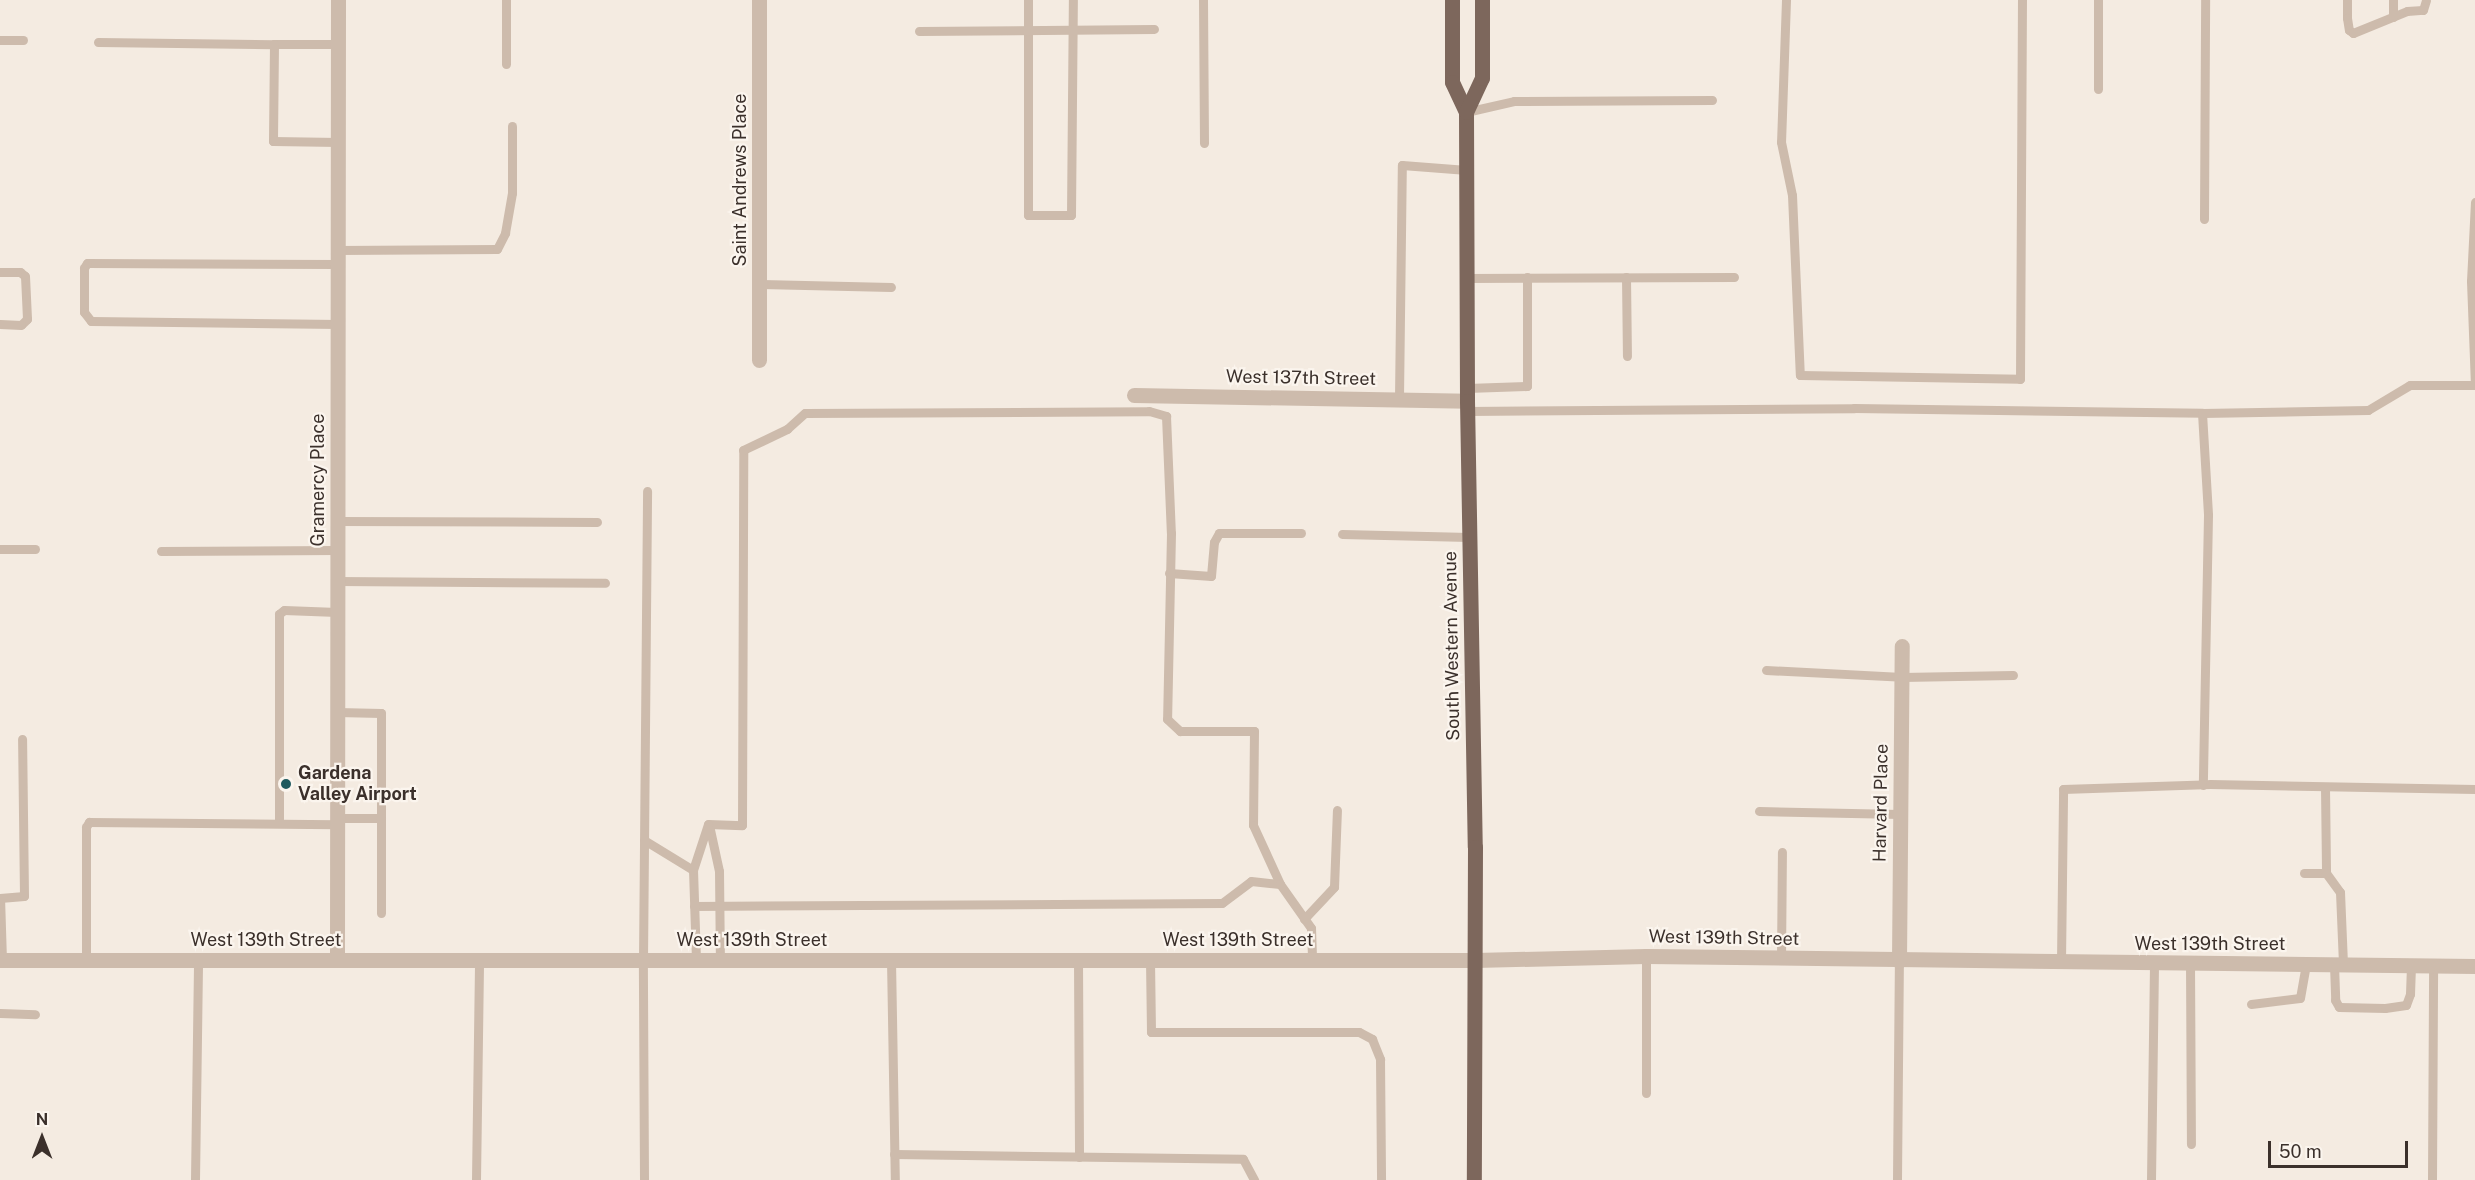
<!DOCTYPE html>
<style>
body{margin:0}
#map{position:relative;width:2475px;height:1180px;overflow:hidden;background:#f4ebe1;font-family:"Public Sans",sans-serif}
div>[style]{position:absolute}
[style*='--x']{left:calc(var(--x)*1px);top:calc(var(--y)*1px);width:calc(var(--w)*1px);rotate:calc(var(--a)*1deg)}
.service>*{height:9px;margin:-4.5px;padding:0 4.5px;transform-origin:4.5px;border-radius:4.5px;background:#cdbbac}
.minor>*{height:15px;margin:-7.5px;padding:0 7.5px;transform-origin:7.5px;border-radius:7.5px;background:#cdbbac}
.tertiary>*{height:15px;margin:-7.5px;padding:0 7.5px;transform-origin:7.5px;border-radius:7.5px;background:#cdbbac}
.primary>*{height:15px;margin:-7.5px;padding:0 7.5px;transform-origin:7.5px;border-radius:7.5px;background:#7d675c}
.dots>*{width:16px;height:16px;translate:-50% -50%;box-sizing:border-box;border:3px solid #fbf5ee;border-radius:50%}
span{translate:-50% -50%;white-space:nowrap;text-align:center;line-height:1.15;-webkit-text-stroke:4.5px #fbf5ee;paint-order:stroke}
.street-label{font-size:18px;color:#3b302b}
.poi-label{font-size:18px;color:#3b302b;font-weight:700}
.left{translate:0 -50%;text-align:left}
.north{position:absolute;left:12px;top:1108px;width:60px;height:60px;-webkit-text-stroke:4px #fbf5ee;paint-order:stroke;rotate:0deg;font-size:16px;font-weight:700;line-height:24px;text-align:center;color:#3b302b}
.north::after{content:'';display:block;margin:auto;width:21px;height:27px;background:#3b302b;clip-path:polygon(50% 0,100% 100%,50% 72%,0 100%)}
.scale{position:absolute;left:2268px;top:1141px;width:140px;height:27px;box-sizing:border-box;border:3px solid #3b302b;border-top:0;padding-left:8px;font-size:18px;line-height:21px;white-space:nowrap;color:#3b302b;-webkit-text-stroke:4px #fbf5ee;paint-order:stroke}
</style>
<div id="map">
<div class="service">
<div style="--x:506;--y:0;--w:64;--a:90"></div>
<div style="--x:1028;--y:0;--w:215;--a:90"></div>
<div style="--x:1028;--y:215;--w:43;--a:0"></div>
<div style="--x:1071;--y:215;--w:215;--a:-89.5"></div>
<div style="--x:1203;--y:0;--w:143;--a:89.6"></div>
<div style="--x:1786;--y:0;--w:142;--a:92"></div>
<div style="--x:1781;--y:142;--w:54;--a:78.3"></div>
<div style="--x:1792;--y:195;--w:180;--a:87.5"></div>
<div style="--x:1800;--y:375;--w:220;--a:1"></div>
<div style="--x:2020;--y:379;--w:379;--a:-89.7"></div>
<div style="--x:2347;--y:0;--w:18;--a:90"></div>
<div style="--x:2347;--y:18;--w:12;--a:81"></div>
<div style="--x:2349;--y:30;--w:5;--a:37"></div>
<div style="--x:2353;--y:33;--w:58;--a:-22.2"></div>
<div style="--x:2407;--y:11;--w:16;--a:-4"></div>
<div style="--x:2423;--y:10;--w:10;--a:-73"></div>
<div style="--x:2393;--y:17;--w:17;--a:-90"></div>
<div style="--x:919;--y:31;--w:235;--a:-0.5"></div>
<div style="--x:0;--y:40;--w:23;--a:0"></div>
<div style="--x:98;--y:42;--w:176;--a:0.7"></div>
<div style="--x:338;--y:44;--w:64;--a:180"></div>
<div style="--x:274;--y:44;--w:97;--a:90.6"></div>
<div style="--x:273;--y:141;--w:65;--a:0.9"></div>
<div style="--x:2098;--y:89;--w:89;--a:-90"></div>
<div style="--x:1466;--y:112;--w:49;--a:-12.9"></div>
<div style="--x:1514;--y:101;--w:198;--a:-0.3"></div>
<div style="--x:2475;--y:202;--w:79;--a:92.9"></div>
<div style="--x:2471;--y:281;--w:104;--a:87.8"></div>
<div style="--x:2204;--y:219;--w:219;--a:-89.7"></div>
<div style="--x:338;--y:250;--w:159;--a:-0.4"></div>
<div style="--x:497;--y:249;--w:18;--a:-63"></div>
<div style="--x:505;--y:233;--w:41;--a:-80.1"></div>
<div style="--x:512;--y:193;--w:67;--a:-90"></div>
<div style="--x:338;--y:264;--w:251;--a:-179.8"></div>
<div style="--x:87;--y:263;--w:6;--a:121"></div>
<div style="--x:84;--y:268;--w:44;--a:90"></div>
<div style="--x:84;--y:312;--w:11;--a:52"></div>
<div style="--x:91;--y:321;--w:247;--a:0.7"></div>
<div style="--x:0;--y:272;--w:20;--a:0"></div>
<div style="--x:20;--y:272;--w:6;--a:39"></div>
<div style="--x:25;--y:276;--w:43;--a:87.3"></div>
<div style="--x:27;--y:319;--w:8;--a:135"></div>
<div style="--x:21;--y:325;--w:21;--a:-177"></div>
<div style="--x:1626;--y:277;--w:79;--a:89.3"></div>
<div style="--x:1466;--y:278;--w:268;--a:-0.2"></div>
<div style="--x:759;--y:284;--w:132;--a:1.3"></div>
<div style="--x:1467;--y:388;--w:60;--a:-1.9"></div>
<div style="--x:1527;--y:386;--w:109;--a:-90"></div>
<div style="--x:1399;--y:398;--w:233;--a:-89.3"></div>
<div style="--x:1402;--y:165;--w:65;--a:4.4"></div>
<div style="--x:1467;--y:411;--w:387;--a:-0.4"></div>
<div style="--x:1854;--y:408;--w:348;--a:0.8"></div>
<div style="--x:2202;--y:413;--w:102;--a:86.6"></div>
<div style="--x:2208;--y:515;--w:270;--a:91.1"></div>
<div style="--x:2202;--y:413;--w:166;--a:-1"></div>
<div style="--x:2368;--y:410;--w:49;--a:-30.8"></div>
<div style="--x:2410;--y:385;--w:65;--a:0"></div>
<div style="--x:337;--y:521;--w:260;--a:0.2"></div>
<div style="--x:1342;--y:534;--w:127;--a:1.4"></div>
<div style="--x:0;--y:549;--w:35;--a:0"></div>
<div style="--x:161;--y:551;--w:176;--a:-0.3"></div>
<div style="--x:1169;--y:573;--w:42;--a:4.1"></div>
<div style="--x:1211;--y:576;--w:34;--a:-85"></div>
<div style="--x:1214;--y:542;--w:10;--a:-61"></div>
<div style="--x:1219;--y:533;--w:82;--a:0"></div>
<div style="--x:337;--y:581;--w:268;--a:0.4"></div>
<div style="--x:1766;--y:670;--w:136;--a:2.9"></div>
<div style="--x:1902;--y:677;--w:111;--a:-1"></div>
<div style="--x:337;--y:712;--w:44;--a:1.3"></div>
<div style="--x:381;--y:713;--w:200;--a:90"></div>
<div style="--x:2325;--y:787;--w:86;--a:89.3"></div>
<div style="--x:2326;--y:873;--w:24;--a:54"></div>
<div style="--x:2340;--y:892;--w:73;--a:87.6"></div>
<div style="--x:1759;--y:811;--w:141;--a:1.2"></div>
<div style="--x:337;--y:818;--w:44;--a:0"></div>
<div style="--x:279;--y:823;--w:209;--a:-90"></div>
<div style="--x:279;--y:614;--w:6;--a:-39"></div>
<div style="--x:284;--y:610;--w:53;--a:2.2"></div>
<div style="--x:708;--y:824;--w:34;--a:2"></div>
<div style="--x:742;--y:825;--w:375;--a:-89.8"></div>
<div style="--x:743;--y:450;--w:49;--a:-25.5"></div>
<div style="--x:787;--y:429;--w:24;--a:-42"></div>
<div style="--x:805;--y:413;--w:344;--a:-0.3"></div>
<div style="--x:1149;--y:411;--w:18;--a:16"></div>
<div style="--x:1166;--y:416;--w:117;--a:87.6"></div>
<div style="--x:1171;--y:533;--w:186;--a:91.2"></div>
<div style="--x:1167;--y:719;--w:18;--a:43"></div>
<div style="--x:1180;--y:731;--w:74;--a:0"></div>
<div style="--x:1254;--y:731;--w:94;--a:90.6"></div>
<div style="--x:1253;--y:825;--w:65;--a:65.4"></div>
<div style="--x:709;--y:825;--w:47;--a:77.7"></div>
<div style="--x:719;--y:871;--w:89;--a:89.4"></div>
<div style="--x:644;--y:840;--w:57;--a:31.5"></div>
<div style="--x:2304;--y:873;--w:22;--a:0"></div>
<div style="--x:694;--y:906;--w:528;--a:-0.33"></div>
<div style="--x:1222;--y:903;--w:36;--a:-37"></div>
<div style="--x:1251;--y:881;--w:29;--a:6"></div>
<div style="--x:1280;--y:884;--w:54;--a:54.8"></div>
<div style="--x:1311;--y:928;--w:32;--a:88"></div>
<div style="--x:1304;--y:919;--w:44;--a:-46.8"></div>
<div style="--x:1334;--y:887;--w:77;--a:-87.8"></div>
<div style="--x:1646;--y:956;--w:137;--a:90"></div>
<div style="--x:1781;--y:959;--w:107;--a:-89.5"></div>
<div style="--x:2;--y:960;--w:62;--a:-91.8"></div>
<div style="--x:0;--y:898;--w:24;--a:-5"></div>
<div style="--x:24;--y:896;--w:157;--a:-90.7"></div>
<div style="--x:86;--y:960;--w:133;--a:-90"></div>
<div style="--x:86;--y:827;--w:6;--a:-59"></div>
<div style="--x:89;--y:822;--w:248;--a:0.5"></div>
<div style="--x:696;--y:960;--w:90;--a:-91.9"></div>
<div style="--x:693;--y:870;--w:48;--a:-71.9"></div>
<div style="--x:891;--y:960;--w:220;--a:89"></div>
<div style="--x:1078;--y:960;--w:197;--a:89.7"></div>
<div style="--x:1150;--y:960;--w:72;--a:89.2"></div>
<div style="--x:1151;--y:1032;--w:208;--a:0"></div>
<div style="--x:1359;--y:1032;--w:15;--a:28"></div>
<div style="--x:1372;--y:1039;--w:22;--a:68"></div>
<div style="--x:1380;--y:1059;--w:121;--a:89.5"></div>
<div style="--x:2061;--y:962;--w:173;--a:-89.3"></div>
<div style="--x:2063;--y:789;--w:147;--a:-1.9"></div>
<div style="--x:2210;--y:784;--w:265;--a:1.1"></div>
<div style="--x:2190;--y:963;--w:181;--a:89.7"></div>
<div style="--x:2334;--y:964;--w:36;--a:88"></div>
<div style="--x:2335;--y:1000;--w:8;--a:60"></div>
<div style="--x:2339;--y:1007;--w:46;--a:1.2"></div>
<div style="--x:2385;--y:1008;--w:21;--a:-8"></div>
<div style="--x:2406;--y:1005;--w:12;--a:-70"></div>
<div style="--x:2410;--y:994;--w:29;--a:-88"></div>
<div style="--x:2251;--y:1004;--w:49;--a:-7"></div>
<div style="--x:2300;--y:998;--w:35;--a:-80"></div>
<div style="--x:0;--y:1013;--w:35;--a:2"></div>
<div style="--x:894;--y:1154;--w:349;--a:0.8"></div>
<div style="--x:1243;--y:1159;--w:24;--a:62"></div>
<div style="--x:195;--y:1180;--w:220;--a:-89.2"></div>
<div style="--x:476;--y:1180;--w:220;--a:-89.2"></div>
<div style="--x:644;--y:1180;--w:220;--a:-90.3"></div>
<div style="--x:643;--y:960;--w:469;--a:-89.5"></div>
<div style="--x:1897;--y:1180;--w:219;--a:-89.5"></div>
<div style="--x:2151;--y:1180;--w:217;--a:-89.2"></div>
<div style="--x:2432;--y:1180;--w:215;--a:-89.7"></div>
</div>
<div class="minor">
<div style="--x:759;--y:0;--w:360;--a:90"></div>
<div style="--x:1134;--y:395;--w:333;--a:1"></div>
<div style="--x:337;--y:960;--w:960;--a:-89.94"></div>
<div style="--x:1475;--y:960;--w:171;--a:-1.3"></div>
<div style="--x:1646;--y:956;--w:829;--a:0.69"></div>
<div style="--x:1899;--y:961;--w:315;--a:-89.5"></div>
</div>
<div class="tertiary">
<div style="--x:0;--y:960;--w:1475;--a:0"></div>
</div>
<div class="primary">
<div style="--x:1452;--y:0;--w:82;--a:90"></div>
<div style="--x:1452;--y:82;--w:33;--a:65"></div>
<div style="--x:1466;--y:112;--w:289;--a:89.8"></div>
<div style="--x:1467;--y:401;--w:446;--a:89"></div>
<div style="--x:1475;--y:847;--w:333;--a:90.2"></div>
<div style="--x:1466;--y:112;--w:38;--a:-65"></div>
<div style="--x:1482;--y:78;--w:78;--a:-90"></div>
</div>
<div class="dots">
<div style="left:286px;top:784px;background:#1f5a5e"></div>
</div>
<div class="street-label">
<span style="left:740px;top:180px;rotate:-90deg">Saint Andrews Place</span>
<span style="left:1301px;top:378px;rotate:1deg">West 137th Street</span>
<span style="left:318px;top:480px;rotate:-90deg">Gramercy Place</span>
<span style="left:1452px;top:646px;rotate:-91deg">South Western Avenue</span>
<span style="left:1881px;top:803px;rotate:-89deg">Harvard Place</span>
<span style="left:1724px;top:938px;rotate:1deg">West 139th Street</span>
<span style="left:266px;top:940px">West 139th Street</span>
<span style="left:752px;top:940px">West 139th Street</span>
<span style="left:1238px;top:940px">West 139th Street</span>
<span style="left:2210px;top:944px">West 139th Street</span>
</div>
<div class="poi-label">
<span class="left" style="left:298px;top:784px">Gardena<br>Valley Airport</span>
</div>
<div class="north">N</div>
<div class="scale">50 m</div>
</div>
